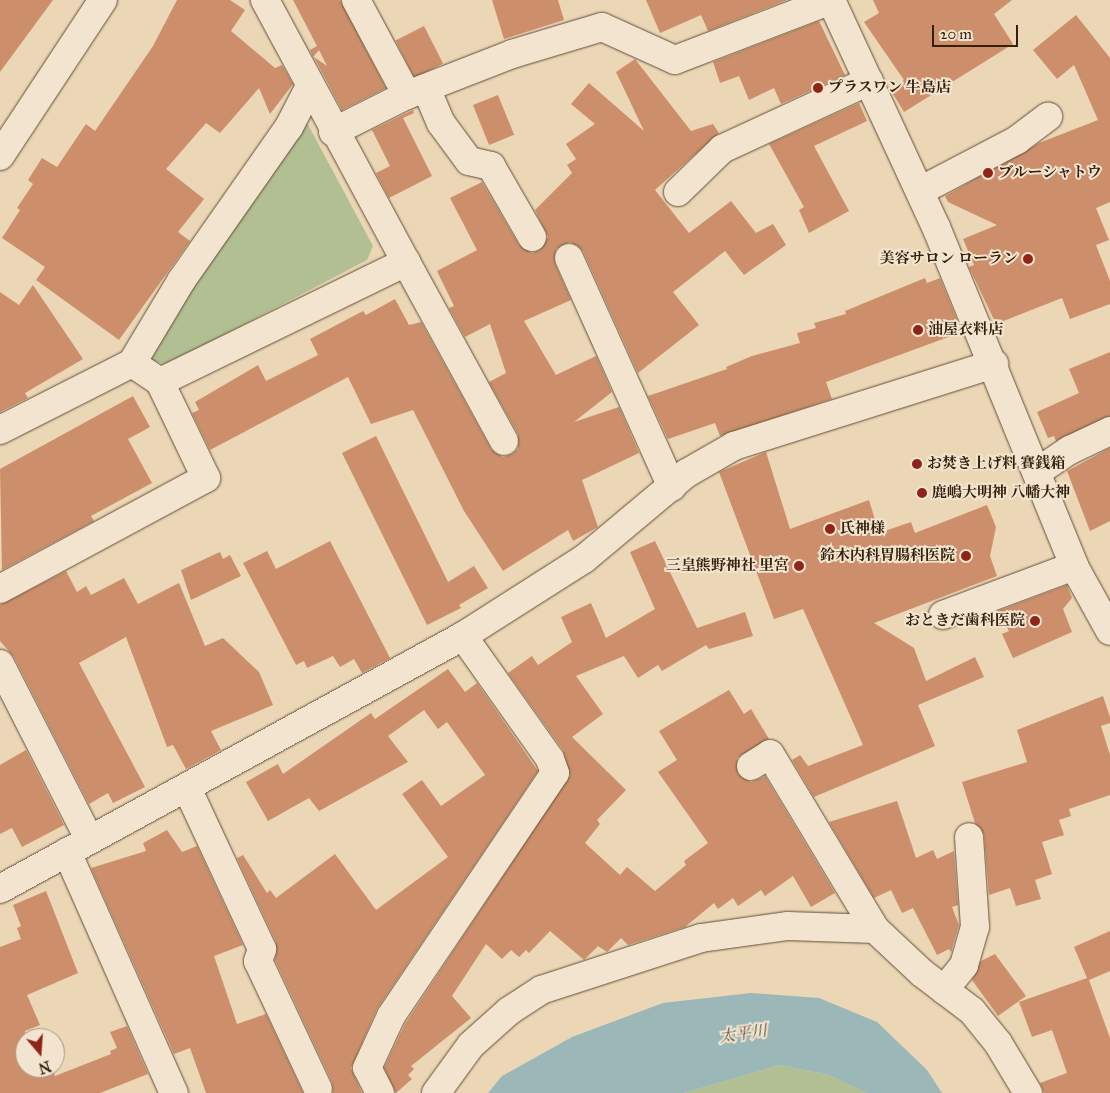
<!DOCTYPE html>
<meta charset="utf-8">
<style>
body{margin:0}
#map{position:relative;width:1110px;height:1093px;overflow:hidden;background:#ebd6b5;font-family:"IM FELL Great Primer","Noto Serif JP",serif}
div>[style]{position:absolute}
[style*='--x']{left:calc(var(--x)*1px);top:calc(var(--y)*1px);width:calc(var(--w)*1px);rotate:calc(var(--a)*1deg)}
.green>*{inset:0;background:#b1bf92}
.water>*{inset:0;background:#9bb7b7}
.building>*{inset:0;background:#cd8f6b;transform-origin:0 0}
.roads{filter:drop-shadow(0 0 1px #624e36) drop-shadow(0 0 1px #624e36)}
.minor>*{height:28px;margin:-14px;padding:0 14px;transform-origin:14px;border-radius:14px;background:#f2e4cf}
.tertiary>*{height:28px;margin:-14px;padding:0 14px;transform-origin:14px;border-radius:14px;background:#f2e4cf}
.dots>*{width:14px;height:14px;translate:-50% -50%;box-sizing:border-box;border:2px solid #f2e4cf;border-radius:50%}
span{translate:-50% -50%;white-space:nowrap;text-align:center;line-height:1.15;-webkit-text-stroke:4px #f2e4cf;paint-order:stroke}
.poi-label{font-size:15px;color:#34210c;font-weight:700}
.left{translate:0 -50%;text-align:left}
.right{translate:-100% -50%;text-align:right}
.water-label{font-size:16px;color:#534e3f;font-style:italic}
.north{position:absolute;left:15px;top:1028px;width:50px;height:50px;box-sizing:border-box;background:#f2e4cf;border:1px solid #a69681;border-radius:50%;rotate:162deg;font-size:14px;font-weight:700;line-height:20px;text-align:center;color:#34210c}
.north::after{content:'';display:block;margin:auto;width:18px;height:22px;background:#8f2418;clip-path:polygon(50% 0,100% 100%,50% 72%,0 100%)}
.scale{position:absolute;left:932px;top:25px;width:86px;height:22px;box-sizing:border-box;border:2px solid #34210c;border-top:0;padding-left:6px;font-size:15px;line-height:18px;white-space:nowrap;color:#34210c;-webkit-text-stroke:4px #f2e4cf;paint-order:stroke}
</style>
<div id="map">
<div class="green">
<div style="clip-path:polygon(305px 119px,373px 246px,367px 260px,167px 365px,152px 360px,149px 351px)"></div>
<div style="clip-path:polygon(780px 1065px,829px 1075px,866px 1093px,684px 1093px)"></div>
</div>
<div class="water">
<div style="clip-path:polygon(751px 993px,819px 998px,877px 1022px,927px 1070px,942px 1093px,866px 1093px,829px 1075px,780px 1065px,684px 1093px,488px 1093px,502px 1076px,572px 1037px,663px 1003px)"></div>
</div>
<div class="building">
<div style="clip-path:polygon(0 0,53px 0,0 72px)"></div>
<div style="clip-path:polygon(177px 0,230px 0,245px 10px,231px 31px,275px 68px,282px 65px,293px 84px,270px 114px,259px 88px,220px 133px,206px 123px,166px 169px,204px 199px,178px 232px,190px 241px,119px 340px,36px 280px,45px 267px,2px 238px,20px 210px,17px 208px,33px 184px,28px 180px,42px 158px,57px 167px,86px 124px,95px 131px,153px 46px)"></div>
<div style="clip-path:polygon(293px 0,340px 0,386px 88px,342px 110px,314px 57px,327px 66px,319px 50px,313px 57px,310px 50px,317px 46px)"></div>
<div style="clip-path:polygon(492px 0,558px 0,564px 20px,504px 39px)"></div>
<div style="clip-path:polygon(646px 0,787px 0,708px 31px,701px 15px,660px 33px)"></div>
<div style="clip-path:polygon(873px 0,1012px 0,994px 14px,1013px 44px,904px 112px,890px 89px,904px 80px,864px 22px,879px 13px)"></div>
<div style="clip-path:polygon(1076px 15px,1110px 58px,1110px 202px,1096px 208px,1109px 240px,1096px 245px,1110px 281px,1110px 304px,1070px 319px,1062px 298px,996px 324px,969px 267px,974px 265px,963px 239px,997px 225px,948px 202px,945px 196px,1039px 143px,1098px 120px,1074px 65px,1057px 79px,1033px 50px)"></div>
<div style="clip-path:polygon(819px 21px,845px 75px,781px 104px,774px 88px,749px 100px,739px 76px,720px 83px,713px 62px)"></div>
<div style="left:424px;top:26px;width:42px;height:32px;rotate:63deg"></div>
<div style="clip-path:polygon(635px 59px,691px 131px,713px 124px,719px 133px,655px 190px,689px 233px,731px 201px,756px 233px,773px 224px,786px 245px,744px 275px,725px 251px,673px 292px,699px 325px,638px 373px,583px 251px,570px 242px,556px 249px,555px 264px,571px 300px,524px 321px,556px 375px,596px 356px,612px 392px,574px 422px,619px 407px,639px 453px,582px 480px,598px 527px,573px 541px,568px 530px,503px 571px,464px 511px,413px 410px,371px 424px,348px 377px,210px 450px,192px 413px,199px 410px,195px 402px,258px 365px,266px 381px,318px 355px,310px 339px,363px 311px,366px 315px,395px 299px,409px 325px,421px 322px,491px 449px,503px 457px,512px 454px,518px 449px,518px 434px,489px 382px,506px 373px,490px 324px,465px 337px,449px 308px,454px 306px,437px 271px,477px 250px,450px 198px,482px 182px,519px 245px,532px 253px,540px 250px,548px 237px,535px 210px,572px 173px,567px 165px,576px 159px,566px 144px,595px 124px,571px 104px,589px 83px,644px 131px,616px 72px)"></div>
<div style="left:498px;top:95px;width:43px;height:27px;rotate:68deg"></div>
<div style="clip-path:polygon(859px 103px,867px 121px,814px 146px,849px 211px,809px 233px,799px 210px,804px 207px,769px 144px)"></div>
<div style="clip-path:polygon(413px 110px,414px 113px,403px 118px,432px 176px,389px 198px,376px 173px,390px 166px,372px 130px)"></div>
<div style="clip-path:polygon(925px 278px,927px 283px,940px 278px,962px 332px,826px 382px,832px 399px,720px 436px,715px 423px,668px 439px,648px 396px,727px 369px,726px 367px,752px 356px,800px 343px,797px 333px,816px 328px,814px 323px,846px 314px,845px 311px)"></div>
<div style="clip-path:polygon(33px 285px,83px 359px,25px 393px,28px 398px,0 412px,0 292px,19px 305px)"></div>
<div style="clip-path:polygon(1110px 352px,1110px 416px,1056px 441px,1054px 436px,1048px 438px,1037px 412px,1079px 393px,1069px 369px)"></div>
<div style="clip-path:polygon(133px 396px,150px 427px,128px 439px,152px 483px,91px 516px,94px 521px,2px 570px,0 469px)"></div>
<div style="clip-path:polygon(376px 436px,448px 582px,474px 566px,488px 588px,459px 605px,461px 608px,427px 625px,342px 453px)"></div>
<div style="clip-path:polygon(1110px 448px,1110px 521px,1090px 531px,1067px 471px)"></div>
<div style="clip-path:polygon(766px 452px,790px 529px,869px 500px,879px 533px,911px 522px,915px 533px,987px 505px,996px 527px,990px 556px,997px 576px,874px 623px,914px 648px,926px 681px,975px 657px,984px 677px,918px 705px,935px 746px,814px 797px,792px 760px,800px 755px,808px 766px,863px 745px,803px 609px,774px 619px,719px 472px)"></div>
<div style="clip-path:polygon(330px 541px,390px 658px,362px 673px,354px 659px,340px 667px,333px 656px,307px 668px,304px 661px,296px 665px,243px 563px,267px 551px,276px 569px)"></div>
<div style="clip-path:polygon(655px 541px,697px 628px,745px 612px,753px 636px,709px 649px,706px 645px,662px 671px,658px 665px,638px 678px,624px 656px,576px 676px,603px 714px,572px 737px,626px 790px,597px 820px,600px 824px,585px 843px,620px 875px,627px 867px,655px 891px,686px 865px,684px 861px,708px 843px,658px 772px,677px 760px,659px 731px,729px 690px,744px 714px,751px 709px,769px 739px,737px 758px,738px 774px,751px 782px,765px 776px,835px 893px,811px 907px,793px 876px,765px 896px,761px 890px,738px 906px,733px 898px,718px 909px,714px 903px,685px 927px,628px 945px,621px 938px,607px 952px,598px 946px,584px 960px,550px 931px,529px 953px,526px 950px,519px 957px,511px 950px,502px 959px,486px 944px,452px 996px,471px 1018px,411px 1066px,414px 1069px,408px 1075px,412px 1079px,396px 1093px,384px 1068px,405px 1024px,570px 775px,563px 750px,508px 673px,532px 656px,538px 665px,572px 642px,561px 617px,591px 603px,606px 638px,655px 609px,630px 552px)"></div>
<div style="clip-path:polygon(220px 552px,223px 559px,230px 555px,241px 576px,191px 600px,181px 570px)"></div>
<div style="clip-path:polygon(66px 571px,77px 592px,86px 586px,91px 595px,124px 578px,138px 604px,179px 583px,205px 646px,223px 638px,259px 672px,273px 705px,211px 731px,221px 750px,186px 769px,173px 745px,167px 747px,126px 637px,79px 663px,145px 787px,113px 803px,108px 793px,89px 804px,14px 657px,0 641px,0 605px)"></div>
<div style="clip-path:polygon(1067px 585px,1072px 598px,1063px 609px,1072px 632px,1013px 658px,1002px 634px,1009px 631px,998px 611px)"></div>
<div style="clip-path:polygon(448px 669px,465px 692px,477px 683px,538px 771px,377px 1009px,351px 1068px,362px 1093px,333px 1093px,332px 1082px,275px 960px,276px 942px,237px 858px,243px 855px,267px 893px,270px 890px,276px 898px,335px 854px,376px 910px,448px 857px,402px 794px,422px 780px,441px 806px,485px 775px,447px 722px,438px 729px,424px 710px,388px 736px,408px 762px,319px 811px,309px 798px,268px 821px,246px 782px,278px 764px,283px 774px,371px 713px,375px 719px)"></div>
<div style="clip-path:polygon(1103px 696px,1110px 717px,1110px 723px,1101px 726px,1110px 755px,1110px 795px,1069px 809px,1071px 816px,1059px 820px,1064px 835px,1042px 842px,1052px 874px,1035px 880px,1041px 899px,1016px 906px,1010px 888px,989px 895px,984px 835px,975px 823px,962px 782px,1027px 762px,1017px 730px)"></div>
<div style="clip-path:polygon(26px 750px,64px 825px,22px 847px,12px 828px,0 834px,0 765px)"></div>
<div style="clip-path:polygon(897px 801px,916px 858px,933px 850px,937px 859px,954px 851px,958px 905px,952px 907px,959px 925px,951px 952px,949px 949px,937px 955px,913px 908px,902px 913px,891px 890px,874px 898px,829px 822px)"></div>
<div style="clip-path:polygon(167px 830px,182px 852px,197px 846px,243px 945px,214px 956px,237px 1024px,266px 1014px,303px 1093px,206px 1093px,190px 1048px,174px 1054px,91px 868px,146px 851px,143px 843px)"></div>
<div style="clip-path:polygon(46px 891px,78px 973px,27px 995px,40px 1025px,25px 1031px,25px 1068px,51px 1068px,55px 1076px,111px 1054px,110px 1051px,117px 1048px,110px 1032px,127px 1026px,148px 1074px,100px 1093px,0 1093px,0 947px,21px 939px,17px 928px,21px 926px,13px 905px)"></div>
<div style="clip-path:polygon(1110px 931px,1110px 971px,1089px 980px,1110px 1038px,1110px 1093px,1044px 1093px,1040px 1083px,1067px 1073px,1052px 1030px,1032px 1037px,1019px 1002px,1087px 978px,1074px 947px)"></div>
<div style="clip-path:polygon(995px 954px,1026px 996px,998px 1016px,972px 980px,981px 961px)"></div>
</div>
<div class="roads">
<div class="minor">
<div style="--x:356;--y:0;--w:108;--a:61.8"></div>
<div style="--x:407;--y:95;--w:113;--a:-21.3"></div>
<div style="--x:512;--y:54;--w:94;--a:-16.7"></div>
<div style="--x:602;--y:27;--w:80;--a:24.3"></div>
<div style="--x:675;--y:60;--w:167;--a:-21"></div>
<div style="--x:831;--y:0;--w:250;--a:65.2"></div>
<div style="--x:936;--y:227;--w:366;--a:67.8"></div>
<div style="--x:1074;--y:566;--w:74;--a:61"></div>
<div style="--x:426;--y:88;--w:38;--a:67"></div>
<div style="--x:441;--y:123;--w:47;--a:53.6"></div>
<div style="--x:469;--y:161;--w:23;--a:13"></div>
<div style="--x:491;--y:166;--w:82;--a:60"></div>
<div style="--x:333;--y:132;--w:83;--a:-26.6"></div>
<div style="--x:920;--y:191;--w:110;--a:-27.7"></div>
<div style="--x:1017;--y:140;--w:39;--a:-37"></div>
<div style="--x:678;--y:192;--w:62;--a:-44.3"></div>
<div style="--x:722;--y:149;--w:162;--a:-24.8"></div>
<div style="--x:569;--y:258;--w:251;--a:65.8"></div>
<div style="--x:406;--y:262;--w:204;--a:61.3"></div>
<div style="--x:132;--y:363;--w:34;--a:34"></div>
<div style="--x:160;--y:382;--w:274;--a:-26"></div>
<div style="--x:406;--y:262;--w:298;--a:-118.3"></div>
<div style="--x:0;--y:430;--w:148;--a:-26.9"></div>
<div style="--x:132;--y:363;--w:96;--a:-59.1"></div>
<div style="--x:181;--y:281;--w:188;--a:-55"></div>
<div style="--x:289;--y:127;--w:44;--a:-62.9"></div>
<div style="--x:1037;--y:472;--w:40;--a:-34"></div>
<div style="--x:1070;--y:450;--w:44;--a:-25.4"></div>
<div style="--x:0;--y:589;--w:234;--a:-28.3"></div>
<div style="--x:206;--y:478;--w:106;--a:-115.6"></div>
<div style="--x:943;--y:615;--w:140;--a:-20.5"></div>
<div style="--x:0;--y:664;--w:196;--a:63"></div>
<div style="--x:751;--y:766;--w:22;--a:-32"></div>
<div style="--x:770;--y:754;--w:204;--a:59"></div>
<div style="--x:187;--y:788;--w:178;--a:65"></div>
<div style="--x:262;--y:949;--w:13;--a:108"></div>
<div style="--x:258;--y:961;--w:141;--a:64.9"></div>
<div style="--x:67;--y:852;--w:264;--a:66.1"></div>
<div style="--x:0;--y:889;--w:528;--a:-28.65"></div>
<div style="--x:463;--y:636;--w:143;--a:-32.5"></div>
<div style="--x:584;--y:559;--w:134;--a:-39.9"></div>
<div style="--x:687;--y:473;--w:54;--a:-29.9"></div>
<div style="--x:734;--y:446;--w:273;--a:-17.5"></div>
<div style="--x:944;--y:990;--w:32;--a:-51"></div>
<div style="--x:964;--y:965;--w:40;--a:-74"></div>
<div style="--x:975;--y:927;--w:90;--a:-93.8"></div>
<div style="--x:380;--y:1093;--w:28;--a:-117"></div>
<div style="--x:367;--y:1068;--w:57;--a:-65.2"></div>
<div style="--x:391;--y:1016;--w:293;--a:-56"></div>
<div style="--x:555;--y:773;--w:15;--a:-110"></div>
<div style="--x:550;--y:759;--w:151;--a:-125.3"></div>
<div style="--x:436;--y:1093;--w:59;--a:-53.9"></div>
<div style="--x:471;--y:1045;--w:51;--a:-41.8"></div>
<div style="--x:509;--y:1011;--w:38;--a:-33"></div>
<div style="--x:541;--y:990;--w:168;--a:-18"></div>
<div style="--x:701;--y:938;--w:88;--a:-7.9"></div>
<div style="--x:788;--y:926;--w:87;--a:2"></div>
<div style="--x:875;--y:929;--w:64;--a:43.1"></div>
<div style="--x:922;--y:973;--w:63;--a:37.2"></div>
<div style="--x:972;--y:1011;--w:41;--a:50.9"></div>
<div style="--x:998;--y:1043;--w:58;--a:59"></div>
</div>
<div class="tertiary">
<div style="--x:0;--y:156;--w:187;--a:-56.6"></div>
</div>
</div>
<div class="dots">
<div style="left:818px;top:88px;background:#8f2418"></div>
<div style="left:988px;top:173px;background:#8f2418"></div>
<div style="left:1028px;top:259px;background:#8f2418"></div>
<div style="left:918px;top:330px;background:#8f2418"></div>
<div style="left:917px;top:464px;background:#8f2418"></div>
<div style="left:922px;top:493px;background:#8f2418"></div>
<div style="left:830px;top:529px;background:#8f2418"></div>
<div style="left:966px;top:556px;background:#8f2418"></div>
<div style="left:799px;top:566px;background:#8f2418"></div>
<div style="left:1035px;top:621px;background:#8f2418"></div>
</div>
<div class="poi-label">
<span class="left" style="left:828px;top:88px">プラスワン 牛島店</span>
<span class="left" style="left:998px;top:173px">ブルーシャトウ</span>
<span class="right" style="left:1018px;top:259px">美容サロン ローラン</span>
<span class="left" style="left:928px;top:330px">油屋衣料店</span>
<span class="left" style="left:927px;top:464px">お焚き上げ料 賽銭箱</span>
<span class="left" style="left:932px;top:493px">鹿嶋大明神 八幡大神</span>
<span class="left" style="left:840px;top:529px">氏神様</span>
<span class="right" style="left:955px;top:556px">鈴木内科胃腸科医院</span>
<span class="right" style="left:789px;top:566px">三皇熊野神社 里宮</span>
<span class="right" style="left:1025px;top:621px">おときだ歯科医院</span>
</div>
<div class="water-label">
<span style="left:743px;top:1034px;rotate:-8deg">太平川</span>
</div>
<div class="north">N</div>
<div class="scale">20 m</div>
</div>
